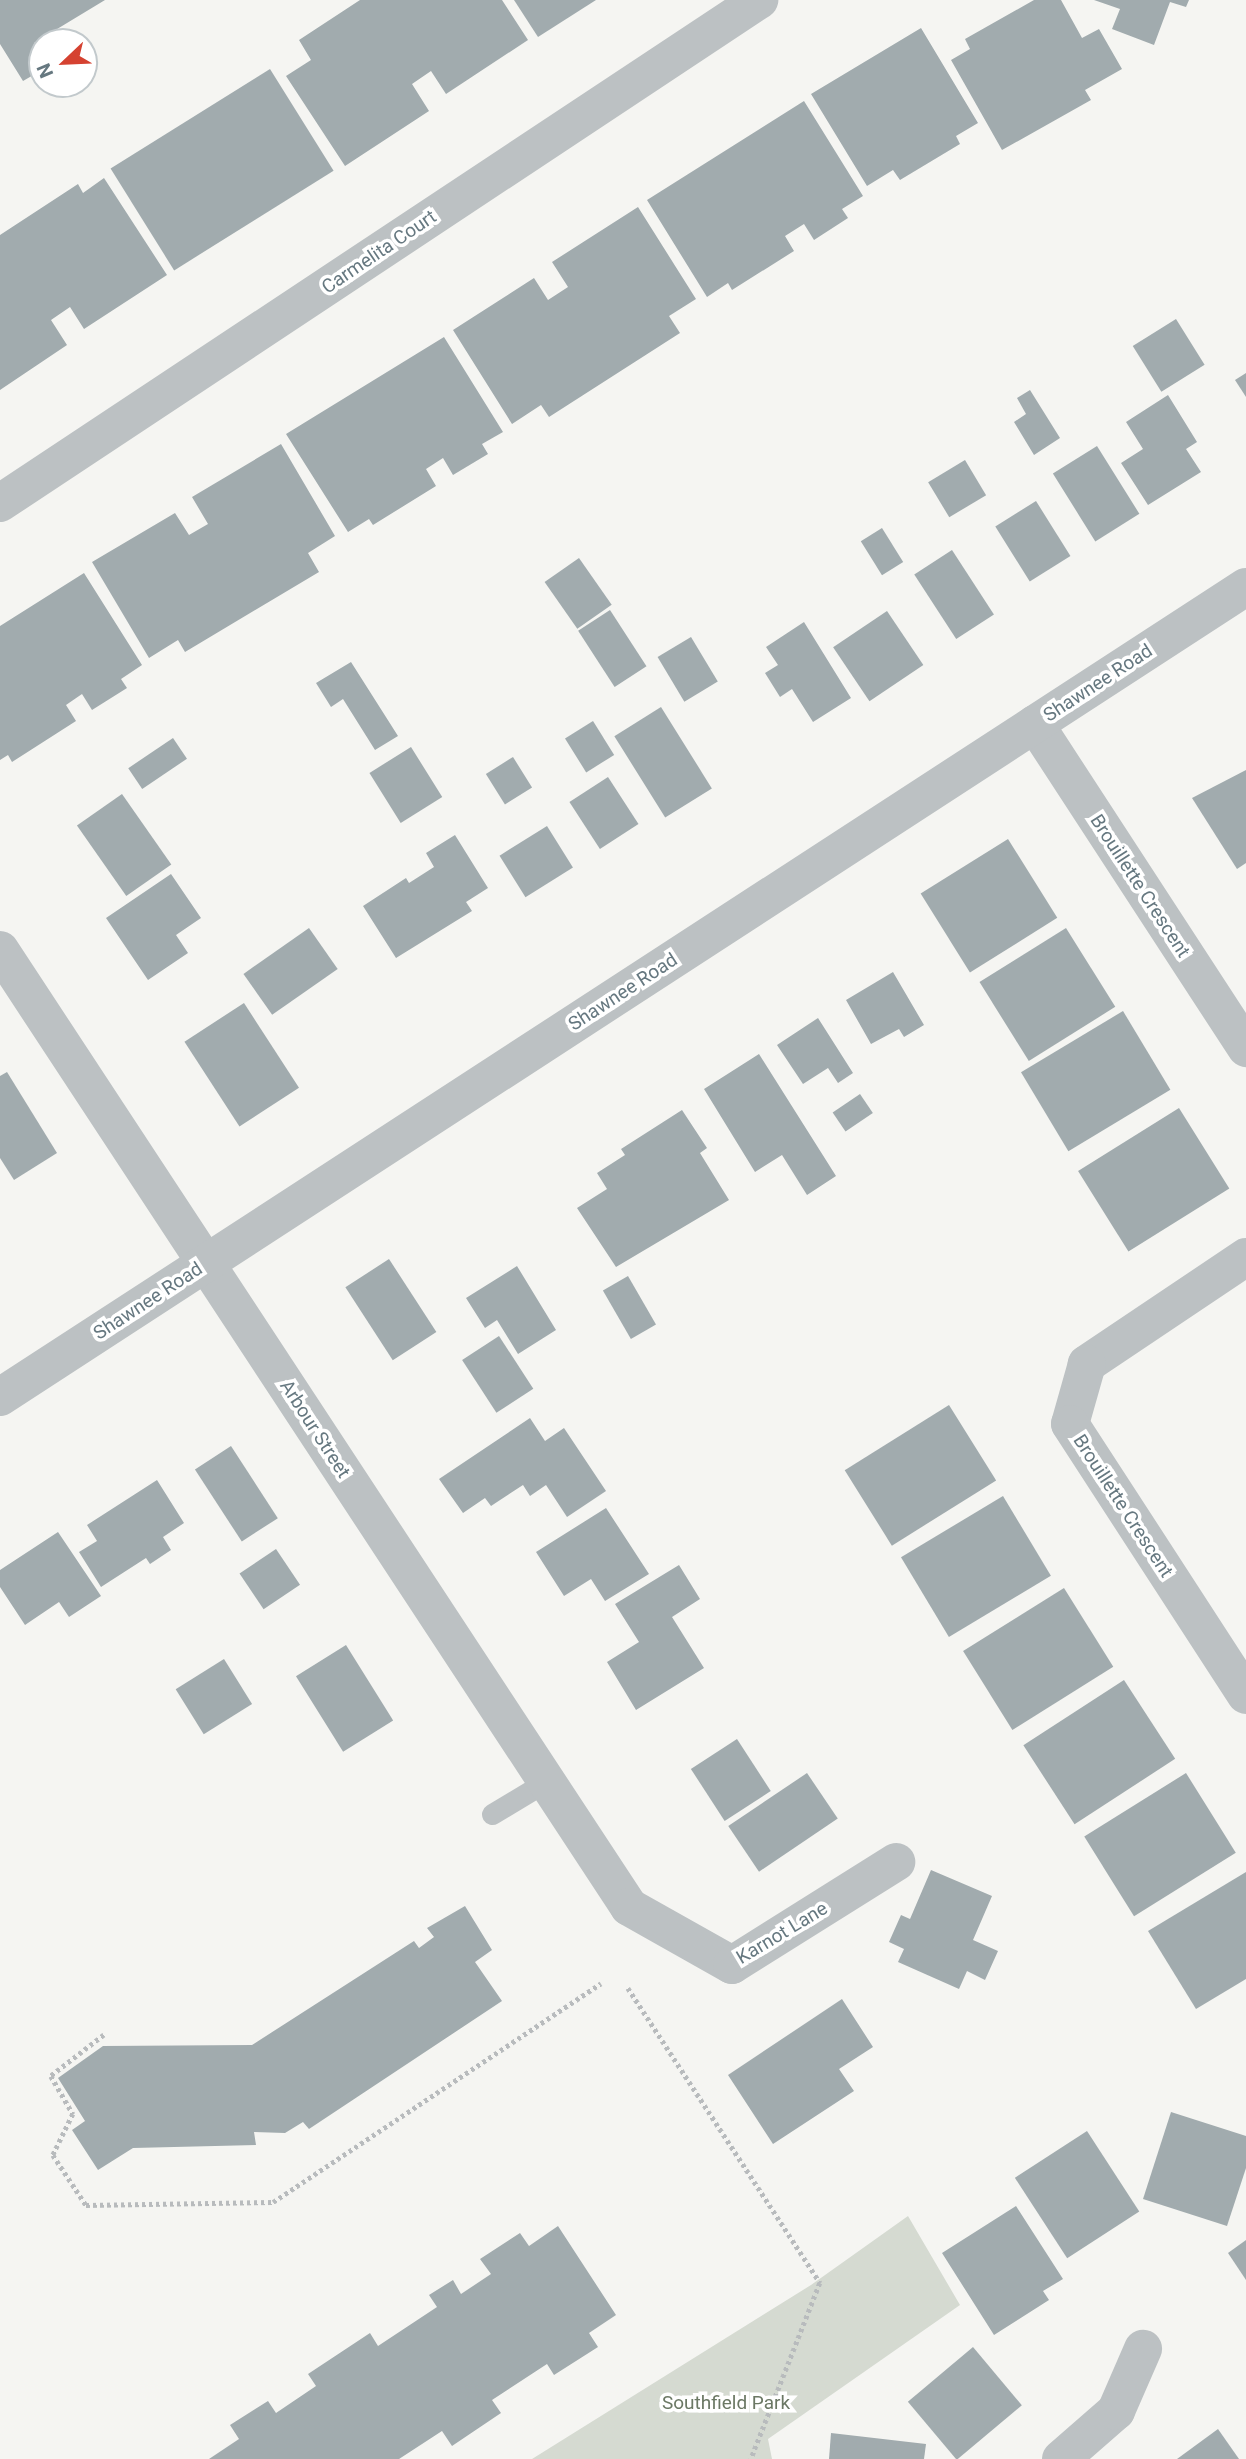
<!DOCTYPE html>
<style>
body{margin:0}
#map{position:relative;width:1246px;height:2459px;overflow:hidden;background:#f5f5f2;font-family:Roboto,sans-serif}
div>[style]{position:absolute}
[style*='--x']{left:calc(var(--x)*1px);top:calc(var(--y)*1px);width:calc(var(--w)*1px);rotate:calc(var(--a)*1deg)}
.green>*{inset:0;background:#d5dad1}
.building>*{inset:0;background:#a1abae;transform-origin:0 0}
.path>*{height:4.5px;margin-top:-2.25px;transform-origin:0;background:repeating-linear-gradient(90deg,#b8bbbd 0 3.5px,transparent 0 7px)}
.lane>*{height:21px;margin:-10.5px;padding:0 10.5px;transform-origin:10.5px;border-radius:10.5px;background:#bcc1c3}
.street>*{height:38px;margin:-19px;padding:0 19px;transform-origin:19px;border-radius:19px;background:#bcc1c3}
span{translate:-50% -50%;white-space:nowrap;text-align:center;line-height:1.15;-webkit-text-stroke:7px #fff;paint-order:stroke}
.street-label{font-size:19px;color:#667880}
.park-label{font-size:19px;color:#6b7864}
.north{position:absolute;left:28px;top:28px;width:70px;height:70px;box-sizing:border-box;background:#fff;border:2px solid #c2c9cc;border-radius:50%;rotate:247deg;font-size:19px;font-weight:700;line-height:28px;text-align:center;color:#667880}
.north::after{content:'';display:block;margin:auto;width:24px;height:32px;background:#d54231;clip-path:polygon(50% 0,100% 100%,50% 72%,0 100%)}
</style>
<div id="map">
<div class="green">
<div style="clip-path:polygon(908px 2216px,960px 2305px,768px 2439px,772px 2459px,532px 2459px,811px 2285px)"></div>
</div>
<div class="building">
<div style="clip-path:polygon(0 0,105px 0,34px 43px,42px 56px,42px 70px,23px 81px,0 44px)"></div>
<div style="clip-path:polygon(360px 0,502px 0,528px 40px,446px 94px,431px 71px,412px 84px,429px 111px,345px 166px,286px 76px,311px 60px,299px 40px)"></div>
<div style="clip-path:polygon(514px 0,596px 0,538px 37px)"></div>
<div style="clip-path:polygon(1034px 0,1061px 0,1082px 38px,1099px 29px,1122px 69px,1085px 90px,1091px 100px,1002px 150px,951px 60px,970px 49px,965px 39px)"></div>
<div style="clip-path:polygon(1094px 0,1189px 0,1186px 7px,1170px 2px,1154px 45px,1112px 29px,1120px 9px)"></div>
<div style="clip-path:polygon(921px 28px,978px 123px,956px 136px,960px 144px,900px 180px,893px 170px,867px 186px,811px 94px)"></div>
<div style="left:270px;top:69px;width:120px;height:188px;rotate:58deg"></div>
<div style="clip-path:polygon(804px 101px,863px 196px,842px 209px,848px 218px,814px 240px,804px 224px,785px 236px,794px 251px,732px 290px,728px 283px,707px 297px,647px 200px)"></div>
<div style="clip-path:polygon(104px 178px,167px 275px,84px 329px,70px 307px,51px 320px,67px 345px,0 390px,0 235px,78px 184px,83px 193px)"></div>
<div style="clip-path:polygon(638px 207px,696px 299px,669px 316px,680px 333px,549px 417px,541px 405px,512px 424px,453px 330px,534px 278px,548px 300px,568px 287px,552px 262px)"></div>
<div style="left:1176px;top:319px;width:54px;height:51px;rotate:58deg"></div>
<div style="clip-path:polygon(444px 337px,503px 432px,482px 444px,488px 454px,453px 475px,443px 458px,426px 469px,436px 486px,373px 525px,369px 519px,348px 532px,286px 434px)"></div>
<div style="clip-path:polygon(1246px 373px,1246px 397px,1235px 380px)"></div>
<div style="clip-path:polygon(1030px 390px,1060px 438px,1034px 455px,1014px 422px,1026px 414px,1017px 398px)"></div>
<div style="clip-path:polygon(1168px 395px,1197px 442px,1186px 449px,1201px 472px,1148px 505px,1121px 463px,1143px 449px,1126px 422px)"></div>
<div style="clip-path:polygon(281px 444px,335px 536px,308px 553px,319px 572px,185px 652px,178px 640px,149px 658px,92px 562px,175px 513px,189px 535px,208px 524px,192px 497px)"></div>
<div style="left:1097px;top:446px;width:80px;height:52px;rotate:58deg"></div>
<div style="left:965px;top:460px;width:41px;height:43px;rotate:59deg"></div>
<div style="left:1036px;top:501px;width:65px;height:48px;rotate:58deg"></div>
<div style="left:882px;top:528px;width:40px;height:25px;rotate:58deg"></div>
<div style="left:952px;top:550px;width:77px;height:45px;rotate:57deg"></div>
<div style="left:579px;top:558px;width:57px;height:42px;rotate:55deg"></div>
<div style="clip-path:polygon(84px 573px,142px 665px,121px 679px,127px 688px,92px 710px,82px 694px,66px 705px,76px 721px,12px 762px,8px 755px,0 760px,0 626px)"></div>
<div style="left:610px;top:610px;width:67px;height:38px;rotate:57deg"></div>
<div style="left:887px;top:611px;width:65px;height:65px;rotate:56deg"></div>
<div style="clip-path:polygon(804px 622px,851px 698px,813px 722px,792px 689px,780px 697px,765px 673px,778px 665px,766px 647px)"></div>
<div style="left:691px;top:637px;width:52px;height:39px;rotate:59deg"></div>
<div style="clip-path:polygon(351px 662px,398px 736px,375px 750px,343px 699px,331px 707px,316px 683px)"></div>
<div style="left:661px;top:707px;width:96px;height:55px;rotate:58deg"></div>
<div style="left:593px;top:721px;width:40px;height:33px;rotate:58deg"></div>
<div style="left:173px;top:738px;width:25px;height:54px;rotate:56deg"></div>
<div style="left:411px;top:747px;width:59px;height:49px;rotate:58deg"></div>
<div style="left:513px;top:757px;width:36px;height:32px;rotate:58deg"></div>
<div style="clip-path:polygon(1246px 770px,1246px 863px,1237px 869px,1192px 798px)"></div>
<div style="left:608px;top:777px;width:56px;height:46px;rotate:57deg"></div>
<div style="left:122px;top:794px;width:86px;height:55px;rotate:55deg"></div>
<div style="left:547px;top:826px;width:49px;height:56px;rotate:58deg"></div>
<div style="clip-path:polygon(455px 835px,488px 888px,466px 902px,472px 911px,396px 958px,363px 906px,406px 878px,409px 883px,434px 867px,426px 853px)"></div>
<div style="left:1008px;top:839px;width:93px;height:103px;rotate:58deg"></div>
<div style="clip-path:polygon(171px 874px,201px 918px,176px 935px,188px 953px,148px 980px,106px 918px)"></div>
<div style="left:309px;top:928px;width:50px;height:80px;rotate:55deg"></div>
<div style="left:1066px;top:928px;width:93px;height:102px;rotate:58deg"></div>
<div style="clip-path:polygon(893px 972px,924px 1025px,904px 1037px,899px 1029px,871px 1044px,846px 1000px)"></div>
<div style="left:244px;top:1003px;width:101px;height:71px;rotate:57deg"></div>
<div style="left:1123px;top:1011px;width:92px;height:119px;rotate:59deg"></div>
<div style="clip-path:polygon(818px 1018px,853px 1073px,838px 1083px,828px 1068px,803px 1084px,777px 1045px)"></div>
<div style="clip-path:polygon(759px 1054px,836px 1176px,807px 1195px,782px 1155px,755px 1172px,704px 1089px)"></div>
<div style="clip-path:polygon(7px 1072px,57px 1153px,14px 1180px,0 1158px,0 1076px)"></div>
<div style="left:860px;top:1094px;width:23px;height:33px;rotate:56deg"></div>
<div style="left:1179px;top:1108px;width:95px;height:119px;rotate:58deg"></div>
<div style="clip-path:polygon(682px 1110px,707px 1148px,700px 1153px,729px 1200px,616px 1267px,577px 1208px,607px 1189px,597px 1173px,625px 1155px,621px 1149px)"></div>
<div style="left:389px;top:1259px;width:87px;height:52px;rotate:57deg"></div>
<div style="clip-path:polygon(517px 1266px,556px 1330px,518px 1354px,497px 1320px,485px 1328px,466px 1298px)"></div>
<div style="left:628px;top:1276px;width:56px;height:29px;rotate:60deg"></div>
<div style="left:499px;top:1336px;width:63px;height:44px;rotate:57deg"></div>
<div style="left:949px;top:1405px;width:89px;height:123px;rotate:58deg"></div>
<div style="clip-path:polygon(530px 1418px,545px 1441px,564px 1428px,606px 1491px,567px 1517px,546px 1485px,530px 1496px,523px 1485px,491px 1506px,485px 1498px,463px 1513px,439px 1479px)"></div>
<div style="left:231px;top:1446px;width:86px;height:43px;rotate:57deg"></div>
<div style="clip-path:polygon(157px 1480px,184px 1523px,163px 1537px,171px 1550px,150px 1564px,146px 1558px,101px 1587px,79px 1552px,97px 1541px,87px 1525px)"></div>
<div style="left:1003px;top:1496px;width:93px;height:119px;rotate:59deg"></div>
<div style="clip-path:polygon(606px 1508px,649px 1574px,605px 1601px,591px 1579px,564px 1596px,536px 1552px)"></div>
<div style="clip-path:polygon(58px 1532px,101px 1596px,69px 1617px,59px 1602px,25px 1625px,0 1587px,0 1570px)"></div>
<div style="left:276px;top:1549px;width:43px;height:44px;rotate:56deg"></div>
<div style="clip-path:polygon(679px 1565px,700px 1599px,672px 1617px,704px 1668px,636px 1710px,607px 1662px,639px 1642px,615px 1604px)"></div>
<div style="left:1064px;top:1588px;width:93px;height:119px;rotate:58deg"></div>
<div style="left:346px;top:1645px;width:89px;height:59px;rotate:58deg"></div>
<div style="left:224px;top:1659px;width:53px;height:57px;rotate:58deg"></div>
<div style="left:1124px;top:1680px;width:94px;height:120px;rotate:57deg"></div>
<div style="left:737px;top:1739px;width:62px;height:55px;rotate:57deg"></div>
<div style="left:807px;top:1773px;width:55px;height:95px;rotate:56deg"></div>
<div style="left:1186px;top:1773px;width:94px;height:120px;rotate:58deg"></div>
<div style="clip-path:polygon(931px 1870px,992px 1896px,973px 1940px,998px 1951px,985px 1980px,967px 1971px,959px 1989px,898px 1962px,904px 1949px,889px 1942px,901px 1915px,910px 1919px)"></div>
<div style="clip-path:polygon(1246px 1872px,1246px 1979px,1196px 2009px,1148px 1931px)"></div>
<div style="clip-path:polygon(465px 1906px,492px 1950px,475px 1962px,502px 2001px,309px 2129px,303px 2122px,285px 2133px,254px 2132px,256px 2145px,133px 2148px,98px 2170px,72px 2130px,85px 2121px,58px 2078px,103px 2046px,252px 2045px,414px 1941px,419px 1948px,434px 1937px,427px 1928px)"></div>
<div style="clip-path:polygon(842px 1999px,873px 2047px,839px 2069px,854px 2091px,773px 2144px,728px 2075px)"></div>
<div style="clip-path:polygon(1171px 2112px,1246px 2136px,1246px 2168px,1227px 2226px,1143px 2199px)"></div>
<div style="left:1087px;top:2131px;width:96px;height:86px;rotate:57deg"></div>
<div style="clip-path:polygon(1016px 2206px,1063px 2279px,1043px 2291px,1049px 2300px,994px 2335px,942px 2253px)"></div>
<div style="clip-path:polygon(558px 2226px,616px 2315px,589px 2333px,598px 2347px,554px 2375px,547px 2364px,492px 2400px,501px 2413px,452px 2446px,442px 2431px,399px 2459px,209px 2459px,239px 2439px,230px 2425px,268px 2401px,276px 2413px,316px 2386px,308px 2374px,370px 2333px,378px 2346px,437px 2307px,429px 2295px,453px 2280px,461px 2294px,491px 2274px,480px 2259px,520px 2233px,529px 2246px)"></div>
<div style="clip-path:polygon(1246px 2240px,1246px 2280px,1228px 2253px)"></div>
<div style="left:973px;top:2347px;width:76px;height:85px;rotate:50deg"></div>
<div style="clip-path:polygon(1218px 2429px,1239px 2459px,1177px 2459px)"></div>
<div style="clip-path:polygon(831px 2433px,926px 2444px,924px 2459px,829px 2459px)"></div>
</div>
<div class="path">
<div style="--x:628;--y:1988;--w:352;--a:56.9"></div>
<div style="--x:820;--y:2283;--w:189;--a:111.4"></div>
<div style="--x:104;--y:2035;--w:67;--a:142.3"></div>
<div style="--x:51;--y:2076;--w:44;--a:59.9"></div>
<div style="--x:73;--y:2114;--w:46;--a:116"></div>
<div style="--x:53;--y:2155;--w:60;--a:56.6"></div>
<div style="--x:86;--y:2205;--w:187;--a:-0.9"></div>
<div style="--x:273;--y:2202;--w:394;--a:-33.7"></div>
</div>
<div class="lane">
<div style="--x:492;--y:1814;--w:64;--a:-31"></div>
</div>
<div class="street">
<div style="--x:0;--y:503;--w:911;--a:-33.53"></div>
<div style="--x:1035;--y:724;--w:387;--a:56.9"></div>
<div style="--x:0;--y:950;--w:1145;--a:56.68"></div>
<div style="--x:629;--y:1907;--w:118;--a:29.4"></div>
<div style="--x:732;--y:1965;--w:194;--a:-32.1"></div>
<div style="--x:1246;--y:1257;--w:192;--a:146.1"></div>
<div style="--x:1087;--y:1364;--w:62;--a:105.8"></div>
<div style="--x:1070;--y:1424;--w:323;--a:57"></div>
<div style="--x:0;--y:1397;--w:1486;--a:-33.03"></div>
<div style="--x:1061;--y:2459;--w:73;--a:-41.1"></div>
<div style="--x:1116;--y:2411;--w:68;--a:-66.5"></div>
</div>
<div class="street-label">
<span style="left:379px;top:252px;rotate:-34deg">Carmelita Court</span>
<span style="left:1098px;top:683px;rotate:-33deg">Shawnee Road</span>
<span style="left:1140px;top:886px;rotate:57deg">Brouillette Crescent</span>
<span style="left:623px;top:992px;rotate:-33deg">Shawnee Road</span>
<span style="left:148px;top:1301px;rotate:-33deg">Shawnee Road</span>
<span style="left:315px;top:1429px;rotate:57deg">Arbour Street</span>
<span style="left:1123px;top:1506px;rotate:57deg">Brouillette Crescent</span>
<span style="left:782px;top:1933px;rotate:-31deg">Karnot Lane</span>
</div>
<div class="park-label">
<span style="left:726px;top:2403px">Southfield Park</span>
</div>
<div class="north">N</div>
</div>
